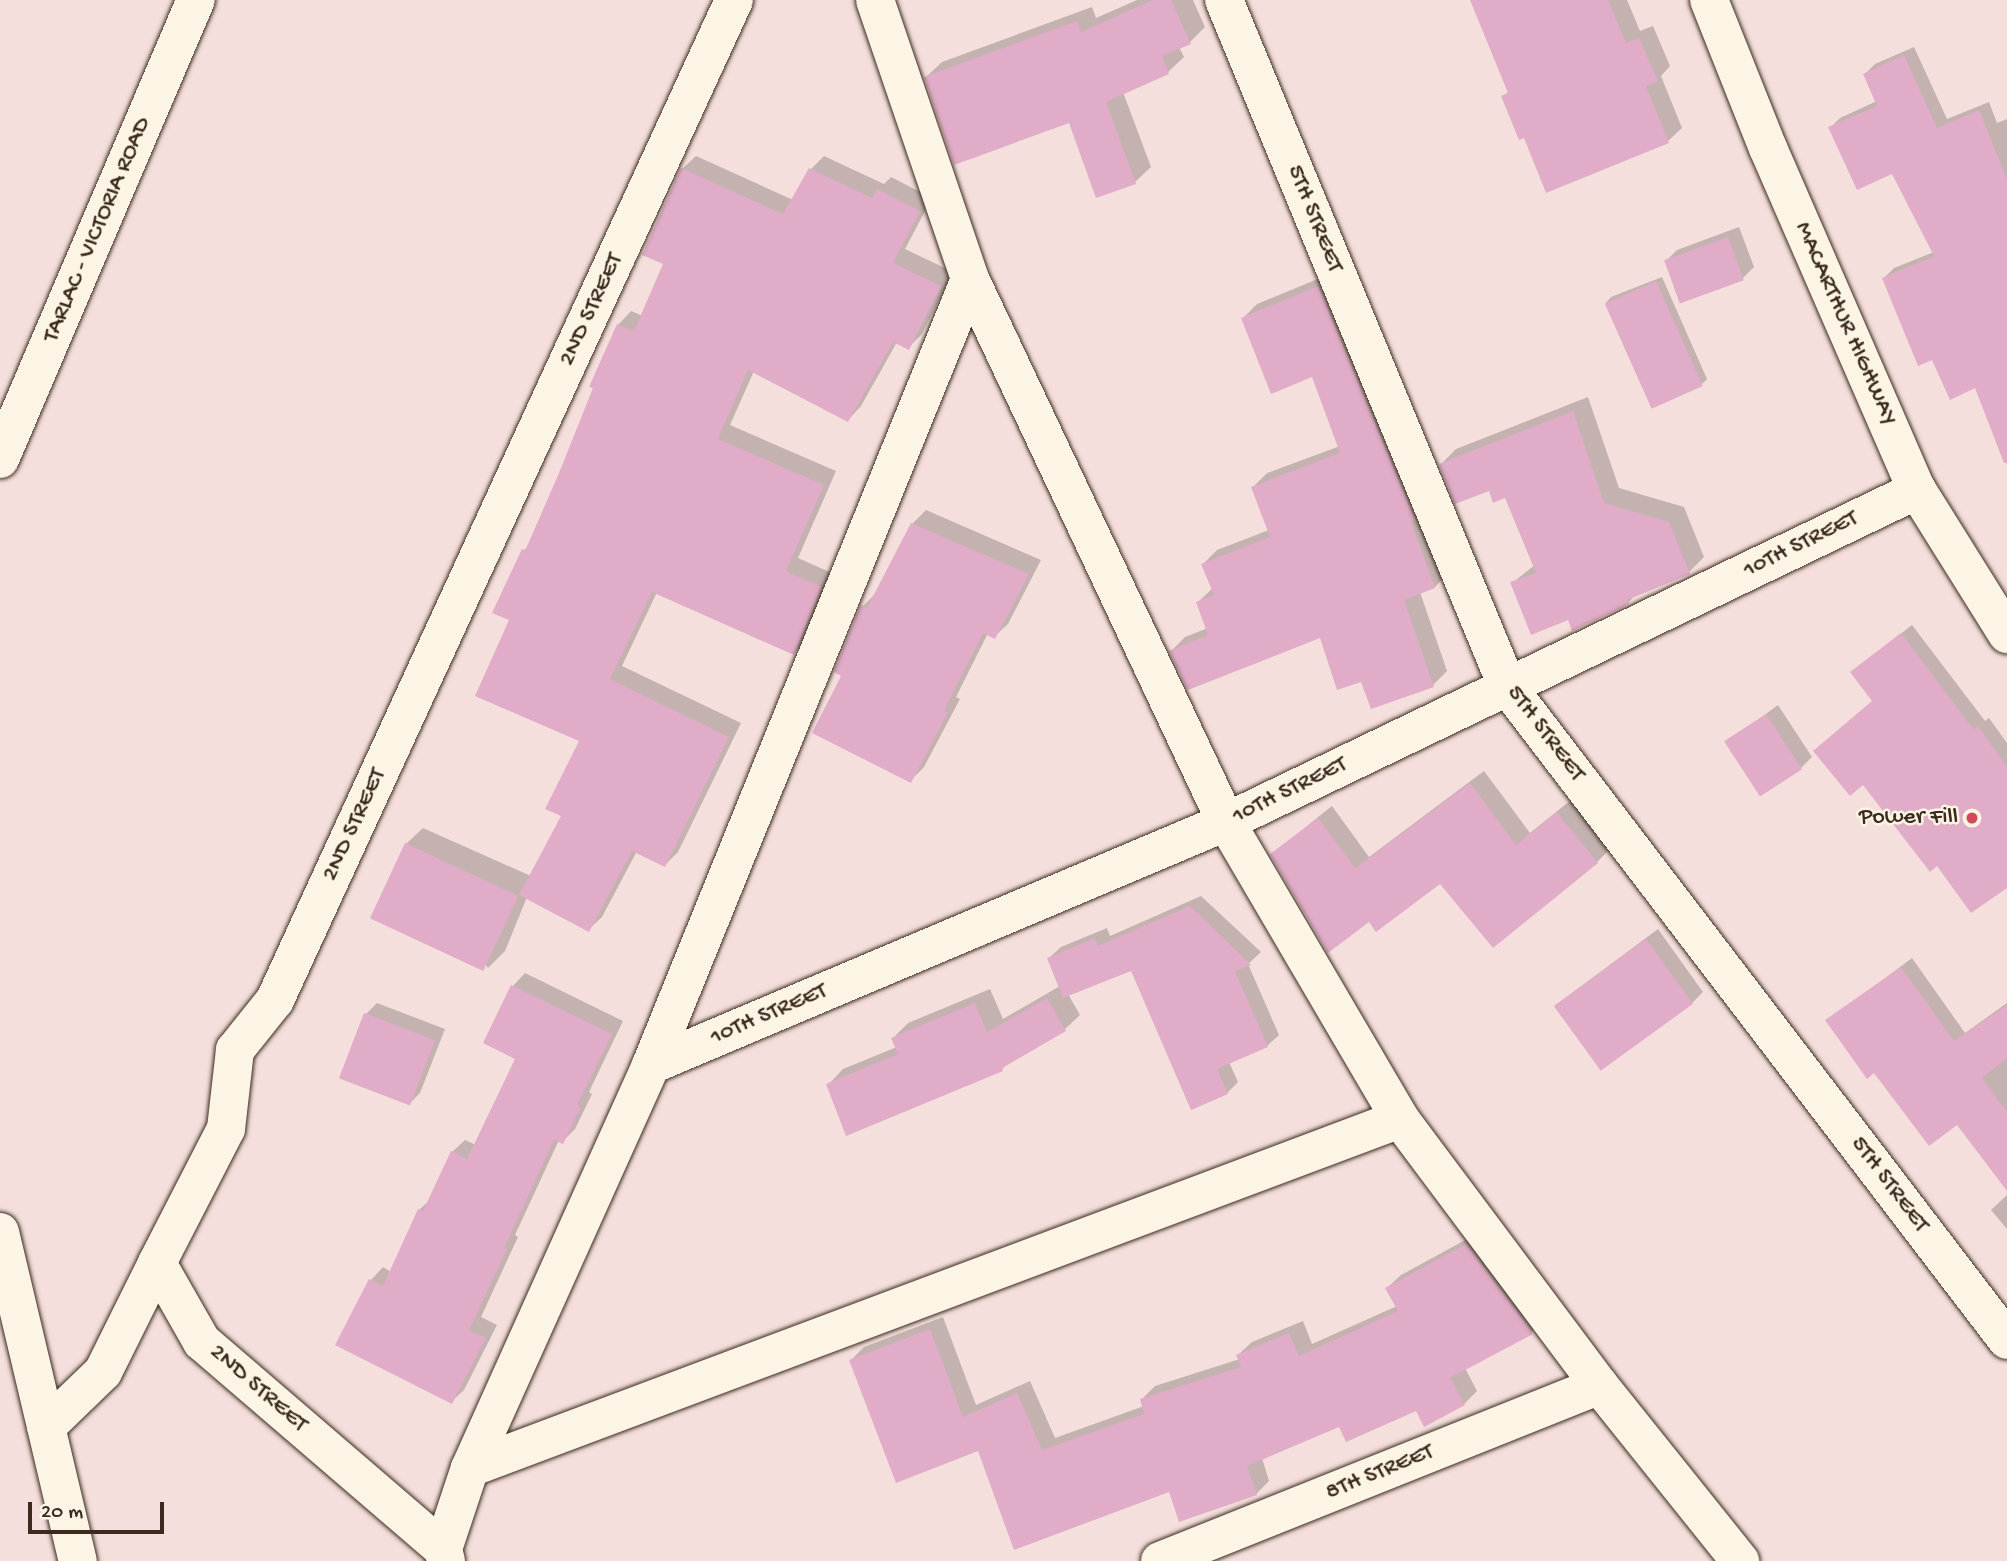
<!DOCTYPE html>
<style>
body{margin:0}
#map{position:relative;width:2007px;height:1561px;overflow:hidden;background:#f4dfdc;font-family:"Gochi Hand",sans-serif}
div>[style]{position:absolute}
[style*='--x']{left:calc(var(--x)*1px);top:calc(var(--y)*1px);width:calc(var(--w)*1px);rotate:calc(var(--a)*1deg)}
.shadow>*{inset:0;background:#0003}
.building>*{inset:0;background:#e0acc7;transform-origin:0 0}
.roads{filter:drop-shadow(0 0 2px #3b2a1e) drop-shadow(0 0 2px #3b2a1e)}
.minor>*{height:38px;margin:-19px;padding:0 19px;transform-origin:19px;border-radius:19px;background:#fcf5e5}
.major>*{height:38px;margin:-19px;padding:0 19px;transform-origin:19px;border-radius:19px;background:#fcf5e5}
.highway>*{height:38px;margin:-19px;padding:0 19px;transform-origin:19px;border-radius:19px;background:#fcf5e5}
.dots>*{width:19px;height:19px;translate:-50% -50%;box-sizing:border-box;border:4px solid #fcf5e5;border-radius:50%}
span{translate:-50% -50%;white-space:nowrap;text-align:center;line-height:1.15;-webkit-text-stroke:5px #fcf5e5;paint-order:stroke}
.street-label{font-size:24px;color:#3b2a1e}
.poi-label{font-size:24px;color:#3b2a1e}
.right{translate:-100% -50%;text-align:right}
.scale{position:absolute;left:28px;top:1502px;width:136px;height:32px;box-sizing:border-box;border:4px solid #3b2a1e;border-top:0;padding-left:9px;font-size:21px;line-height:24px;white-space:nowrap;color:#3b2a1e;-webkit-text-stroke:5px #fcf5e5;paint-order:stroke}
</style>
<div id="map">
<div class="shadow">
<div style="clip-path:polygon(1137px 0,1193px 0,1205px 27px,1190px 42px,1179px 47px,1184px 57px,1168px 72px,1123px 92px,1151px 167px,1135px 182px,1070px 121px,926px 77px,942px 62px,1092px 7px,1096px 18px)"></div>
<div style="clip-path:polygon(1482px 0,1627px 0,1640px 31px,1653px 26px,1670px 66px,1661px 76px,1682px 128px,1668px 141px,1525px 135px,1503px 97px,1509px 91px)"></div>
<div style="clip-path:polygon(1914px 47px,1947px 119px,1989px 102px,1997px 123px,2007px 119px,2007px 465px,1976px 385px,1933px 358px,1884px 278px,1894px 268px,1934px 252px,1892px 172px,1830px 128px,1840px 118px,1877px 101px,1865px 74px,1875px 64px)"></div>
<div style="clip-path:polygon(696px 156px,793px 200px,811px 169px,824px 156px,884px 184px,891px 177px,932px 198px,905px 249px,953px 272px,922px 334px,909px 347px,897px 342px,861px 406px,848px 420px,754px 371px,730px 425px,836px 471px,798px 558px,834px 574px,807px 639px,794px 653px,657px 592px,622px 666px,741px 723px,678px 852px,665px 865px,637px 851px,602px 917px,588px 930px,527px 897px,505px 951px,488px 968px,406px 844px,423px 828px,531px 876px,563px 815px,581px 740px,511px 620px,524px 550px,530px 544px,561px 473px,618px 325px,631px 311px,643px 316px,666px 263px,682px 169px)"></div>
<div style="clip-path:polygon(1739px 227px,1754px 267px,1743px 278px,1666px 261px,1677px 250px)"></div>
<div style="clip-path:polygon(1332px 273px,1448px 573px,1435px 587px,1420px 592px,1447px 671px,1433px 685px,1362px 680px,1321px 636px,1171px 651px,1185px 637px,1208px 628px,1198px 602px,1213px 588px,1203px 564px,1217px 550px,1269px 530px,1253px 487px,1267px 473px,1340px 446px,1313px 375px,1243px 318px,1257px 304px)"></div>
<div style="clip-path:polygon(1662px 277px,1707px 379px,1702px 384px,1606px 303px,1611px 297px)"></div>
<div style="clip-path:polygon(1588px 397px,1619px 488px,1684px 507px,1704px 557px,1689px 572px,1637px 593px,1628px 603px,1569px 618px,1512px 583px,1535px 565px,1506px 495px,1441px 464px,1456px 449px)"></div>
<div style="clip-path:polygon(926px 510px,1041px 560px,1008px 624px,994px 637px,988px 633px,956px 697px,960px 699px,924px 767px,911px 780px,844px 675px,836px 671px,863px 606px,876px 593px,912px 524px)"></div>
<div style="clip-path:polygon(1912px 625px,1985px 721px,1989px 718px,2007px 743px,2007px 885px,1852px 672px)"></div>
<div style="clip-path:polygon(1778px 705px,1812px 757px,1801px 768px,1728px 742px)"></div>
<div style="clip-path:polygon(1484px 771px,1530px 833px,1571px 800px,1610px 849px,1597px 862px,1440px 882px,1369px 920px,1272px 854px,1332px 806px,1369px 857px)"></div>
<div style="clip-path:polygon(1201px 896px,1261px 952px,1248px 964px,1279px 1035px,1267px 1046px,1229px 1062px,1238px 1082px,1227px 1093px,1132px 969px,1068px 994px,1080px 1015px,1064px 1030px,1011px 1061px,1002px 1069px,828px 1085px,843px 1069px,897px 1047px,893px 1038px,908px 1023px,990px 989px,1003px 1019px,1060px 986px,1049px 958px,1061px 947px,1107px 928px,1110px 936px)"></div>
<div style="clip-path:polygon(1658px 929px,1703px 992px,1692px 1003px,1556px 1005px)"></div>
<div style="clip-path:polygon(1912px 958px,1965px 1033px,2007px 1003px,2007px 1188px,1957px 1122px,1875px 1071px,1828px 1021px)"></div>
<div style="clip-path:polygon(525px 973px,623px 1021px,589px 1092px,592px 1094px,575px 1129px,562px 1142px,559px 1140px,515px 1235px,518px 1237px,481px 1317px,497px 1325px,464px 1390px,451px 1402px,371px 1280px,383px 1267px,391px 1272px,419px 1210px,431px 1199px,452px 1152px,465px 1140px,476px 1145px,518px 1058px,485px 1042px,513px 986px)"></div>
<div style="clip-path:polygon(377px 1003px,445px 1029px,420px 1093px,409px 1104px,366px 1014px)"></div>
<div style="clip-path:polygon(2007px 1195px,2007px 1229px,1991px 1210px)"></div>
<div style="clip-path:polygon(1480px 1232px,1545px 1319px,1532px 1332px,1465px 1368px,1477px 1391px,1464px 1404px,1417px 1409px,1340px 1425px,1262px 1458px,1269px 1481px,1256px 1494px,1170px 1490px,979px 1449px,851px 1360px,864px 1347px,943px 1317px,976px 1405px,1030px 1381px,1055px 1438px,1144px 1406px,1142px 1399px,1155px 1386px,1240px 1359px,1238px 1355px,1252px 1342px,1303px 1321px,1312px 1344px,1397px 1306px,1387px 1288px,1401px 1275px)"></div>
</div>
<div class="building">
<div style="clip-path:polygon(1153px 0,1171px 0,1191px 44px,1162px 56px,1169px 74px,1106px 102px,1136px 184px,1096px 198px,1069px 123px,954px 165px,924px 77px,1077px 21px,1081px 32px)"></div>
<div style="clip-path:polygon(1470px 0,1608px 0,1626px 43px,1639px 38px,1658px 81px,1646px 86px,1669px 143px,1546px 193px,1524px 138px,1519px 140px,1501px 96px,1508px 93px)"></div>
<div style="clip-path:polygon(1904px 55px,1937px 128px,1979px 110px,2007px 179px,2007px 463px,2004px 463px,1975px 388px,1950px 400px,1932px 360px,1918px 366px,1882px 278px,1934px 256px,1892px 174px,1857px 190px,1828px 127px,1877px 106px,1863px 74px)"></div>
<div style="clip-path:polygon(681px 168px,783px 214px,809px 168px,872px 198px,877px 189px,920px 211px,893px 263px,941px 286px,909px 350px,893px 342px,848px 422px,748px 370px,718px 439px,824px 485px,786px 571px,821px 587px,794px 655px,652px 592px,610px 679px,729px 737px,665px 867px,632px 851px,589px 932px,519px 895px,561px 816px,545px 809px,579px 741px,475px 696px,509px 620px,492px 613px,522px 549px,525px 551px,559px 473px,593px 388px,589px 387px,617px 324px,634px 331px,663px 264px,642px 255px)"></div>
<div style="left:1728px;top:237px;width:46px;height:68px;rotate:70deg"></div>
<div style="left:1656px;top:281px;width:115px;height:56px;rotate:66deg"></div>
<div style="clip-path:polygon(1318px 286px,1415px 520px,1411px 521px,1435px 588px,1404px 600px,1434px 687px,1371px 709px,1361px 682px,1337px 690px,1320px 638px,1188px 690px,1169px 651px,1208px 635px,1196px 602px,1214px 595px,1201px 564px,1270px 537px,1251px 487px,1340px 453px,1312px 377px,1271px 394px,1241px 318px)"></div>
<div style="clip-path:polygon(1573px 411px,1604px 503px,1669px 522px,1690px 574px,1627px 600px,1629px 604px,1572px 631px,1568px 620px,1531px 635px,1510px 582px,1536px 573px,1505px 498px,1493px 503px,1489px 491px,1455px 504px,1439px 464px)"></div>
<div style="clip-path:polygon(911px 523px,1029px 574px,995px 639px,983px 633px,944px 710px,948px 712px,911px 783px,812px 733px,841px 676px,834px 672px,861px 605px,867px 608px)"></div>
<div style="clip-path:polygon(1901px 633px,1974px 730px,1978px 726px,2007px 767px,2007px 888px,1971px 913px,1937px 866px,1930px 872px,1863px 785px,1850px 796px,1813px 751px,1872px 701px,1850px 672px)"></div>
<div style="left:1766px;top:714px;width:66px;height:50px;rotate:57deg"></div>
<div style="clip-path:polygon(1470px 783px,1516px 845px,1557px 812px,1598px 863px,1493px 948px,1440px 884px,1376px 932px,1369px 922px,1328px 953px,1270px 854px,1318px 818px,1355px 868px)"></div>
<div style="left:405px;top:843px;width:125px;height:83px;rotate:25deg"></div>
<div style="clip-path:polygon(1190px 906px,1251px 965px,1235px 971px,1268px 1047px,1217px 1069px,1228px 1094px,1191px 1110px,1131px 971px,1063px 998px,1047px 958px,1095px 938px,1098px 946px)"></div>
<div style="left:1646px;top:939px;width:80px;height:114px;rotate:54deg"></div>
<div style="clip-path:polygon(1901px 967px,1954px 1041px,2007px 1005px,2007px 1058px,1982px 1078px,2007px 1112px,2007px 1191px,1957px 1125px,1929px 1146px,1874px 1073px,1867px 1079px,1825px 1020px)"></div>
<div style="clip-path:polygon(511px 985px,612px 1034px,577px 1105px,581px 1107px,563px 1144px,554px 1140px,504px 1248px,507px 1249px,469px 1330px,486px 1338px,452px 1404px,335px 1345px,369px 1279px,383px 1286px,418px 1209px,423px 1211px,451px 1151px,467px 1159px,515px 1059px,483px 1043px)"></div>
<div style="clip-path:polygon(1047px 998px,1066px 1031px,1002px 1068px,1003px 1071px,846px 1136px,826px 1084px,898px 1054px,891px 1038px,975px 1003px,987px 1032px)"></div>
<div style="left:364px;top:1013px;width:76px;height:70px;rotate:21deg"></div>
<div style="clip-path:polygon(1466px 1244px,1533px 1334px,1450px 1378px,1465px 1405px,1424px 1427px,1416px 1411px,1346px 1442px,1339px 1427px,1247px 1466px,1257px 1495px,1179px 1522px,1169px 1492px,1014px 1550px,978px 1451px,896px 1483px,849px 1360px,930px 1329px,963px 1417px,1017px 1393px,1042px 1450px,1144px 1414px,1140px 1399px,1241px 1367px,1236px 1355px,1289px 1333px,1299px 1356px,1398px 1311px,1385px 1288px)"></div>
</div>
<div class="roads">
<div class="minor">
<div style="--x:875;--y:0;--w:295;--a:71.2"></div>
<div style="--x:970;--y:279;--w:600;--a:64.76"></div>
<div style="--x:1226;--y:822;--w:344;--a:59.6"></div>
<div style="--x:1400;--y:1119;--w:332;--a:53.2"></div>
<div style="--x:1599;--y:1385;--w:226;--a:51.3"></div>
<div style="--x:1224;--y:0;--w:742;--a:67.58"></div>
<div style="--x:1507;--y:686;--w:823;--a:52.6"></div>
<div style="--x:651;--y:1065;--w:624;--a:-22.91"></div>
<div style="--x:1226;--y:822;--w:767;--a:-25.66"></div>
<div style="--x:0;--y:1232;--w:338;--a:76.7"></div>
<div style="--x:46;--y:1427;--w:79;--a:-44"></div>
<div style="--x:103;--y:1372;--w:122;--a:-63.6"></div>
<div style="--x:470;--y:1468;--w:993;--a:-20.57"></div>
<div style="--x:443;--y:1549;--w:85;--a:-71.6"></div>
<div style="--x:470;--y:1468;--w:442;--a:-65.8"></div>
<div style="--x:651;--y:1065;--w:848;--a:-67.91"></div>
<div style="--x:446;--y:1561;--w:12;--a:-104"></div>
<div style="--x:443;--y:1549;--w:318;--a:-139.3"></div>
<div style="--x:202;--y:1342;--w:91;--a:-119.7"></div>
<div style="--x:157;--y:1263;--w:151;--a:-62.8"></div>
<div style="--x:226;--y:1129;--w:80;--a:-83.5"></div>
<div style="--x:235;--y:1050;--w:64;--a:-51.3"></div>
<div style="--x:275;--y:1000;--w:1100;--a:-65.34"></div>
<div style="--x:1160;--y:1561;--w:473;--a:-21.8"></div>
</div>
<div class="major">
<div style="--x:0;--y:459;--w:499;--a:-66.9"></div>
</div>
<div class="highway">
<div style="--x:1709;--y:0;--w:159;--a:68.3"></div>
<div style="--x:1768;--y:148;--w:373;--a:66.5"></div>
<div style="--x:1917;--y:490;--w:170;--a:58"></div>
</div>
</div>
<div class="dots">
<div style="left:1972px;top:818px;background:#d1495b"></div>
</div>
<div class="street-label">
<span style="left:1314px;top:219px;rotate:68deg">5TH STREET</span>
<span style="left:98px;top:230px;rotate:-67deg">TARLAC - VICTORIA ROAD</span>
<span style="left:592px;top:310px;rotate:-65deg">2ND STREET</span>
<span style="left:1845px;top:324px;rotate:66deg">MACARTHUR HIGHWAY</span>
<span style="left:1801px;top:545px;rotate:-26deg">10TH STREET</span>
<span style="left:1545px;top:734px;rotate:53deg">5TH STREET</span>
<span style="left:1290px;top:791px;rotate:-26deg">10TH STREET</span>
<span style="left:355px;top:825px;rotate:-65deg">2ND STREET</span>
<span style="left:769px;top:1015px;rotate:-23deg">10TH STREET</span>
<span style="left:1889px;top:1185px;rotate:53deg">5TH STREET</span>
<span style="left:258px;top:1389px;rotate:41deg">2ND STREET</span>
<span style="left:1380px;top:1473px;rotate:-22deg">8TH STREET</span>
</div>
<div class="poi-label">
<span class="right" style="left:1958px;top:818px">Power Fill</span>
</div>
<div class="scale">20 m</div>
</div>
